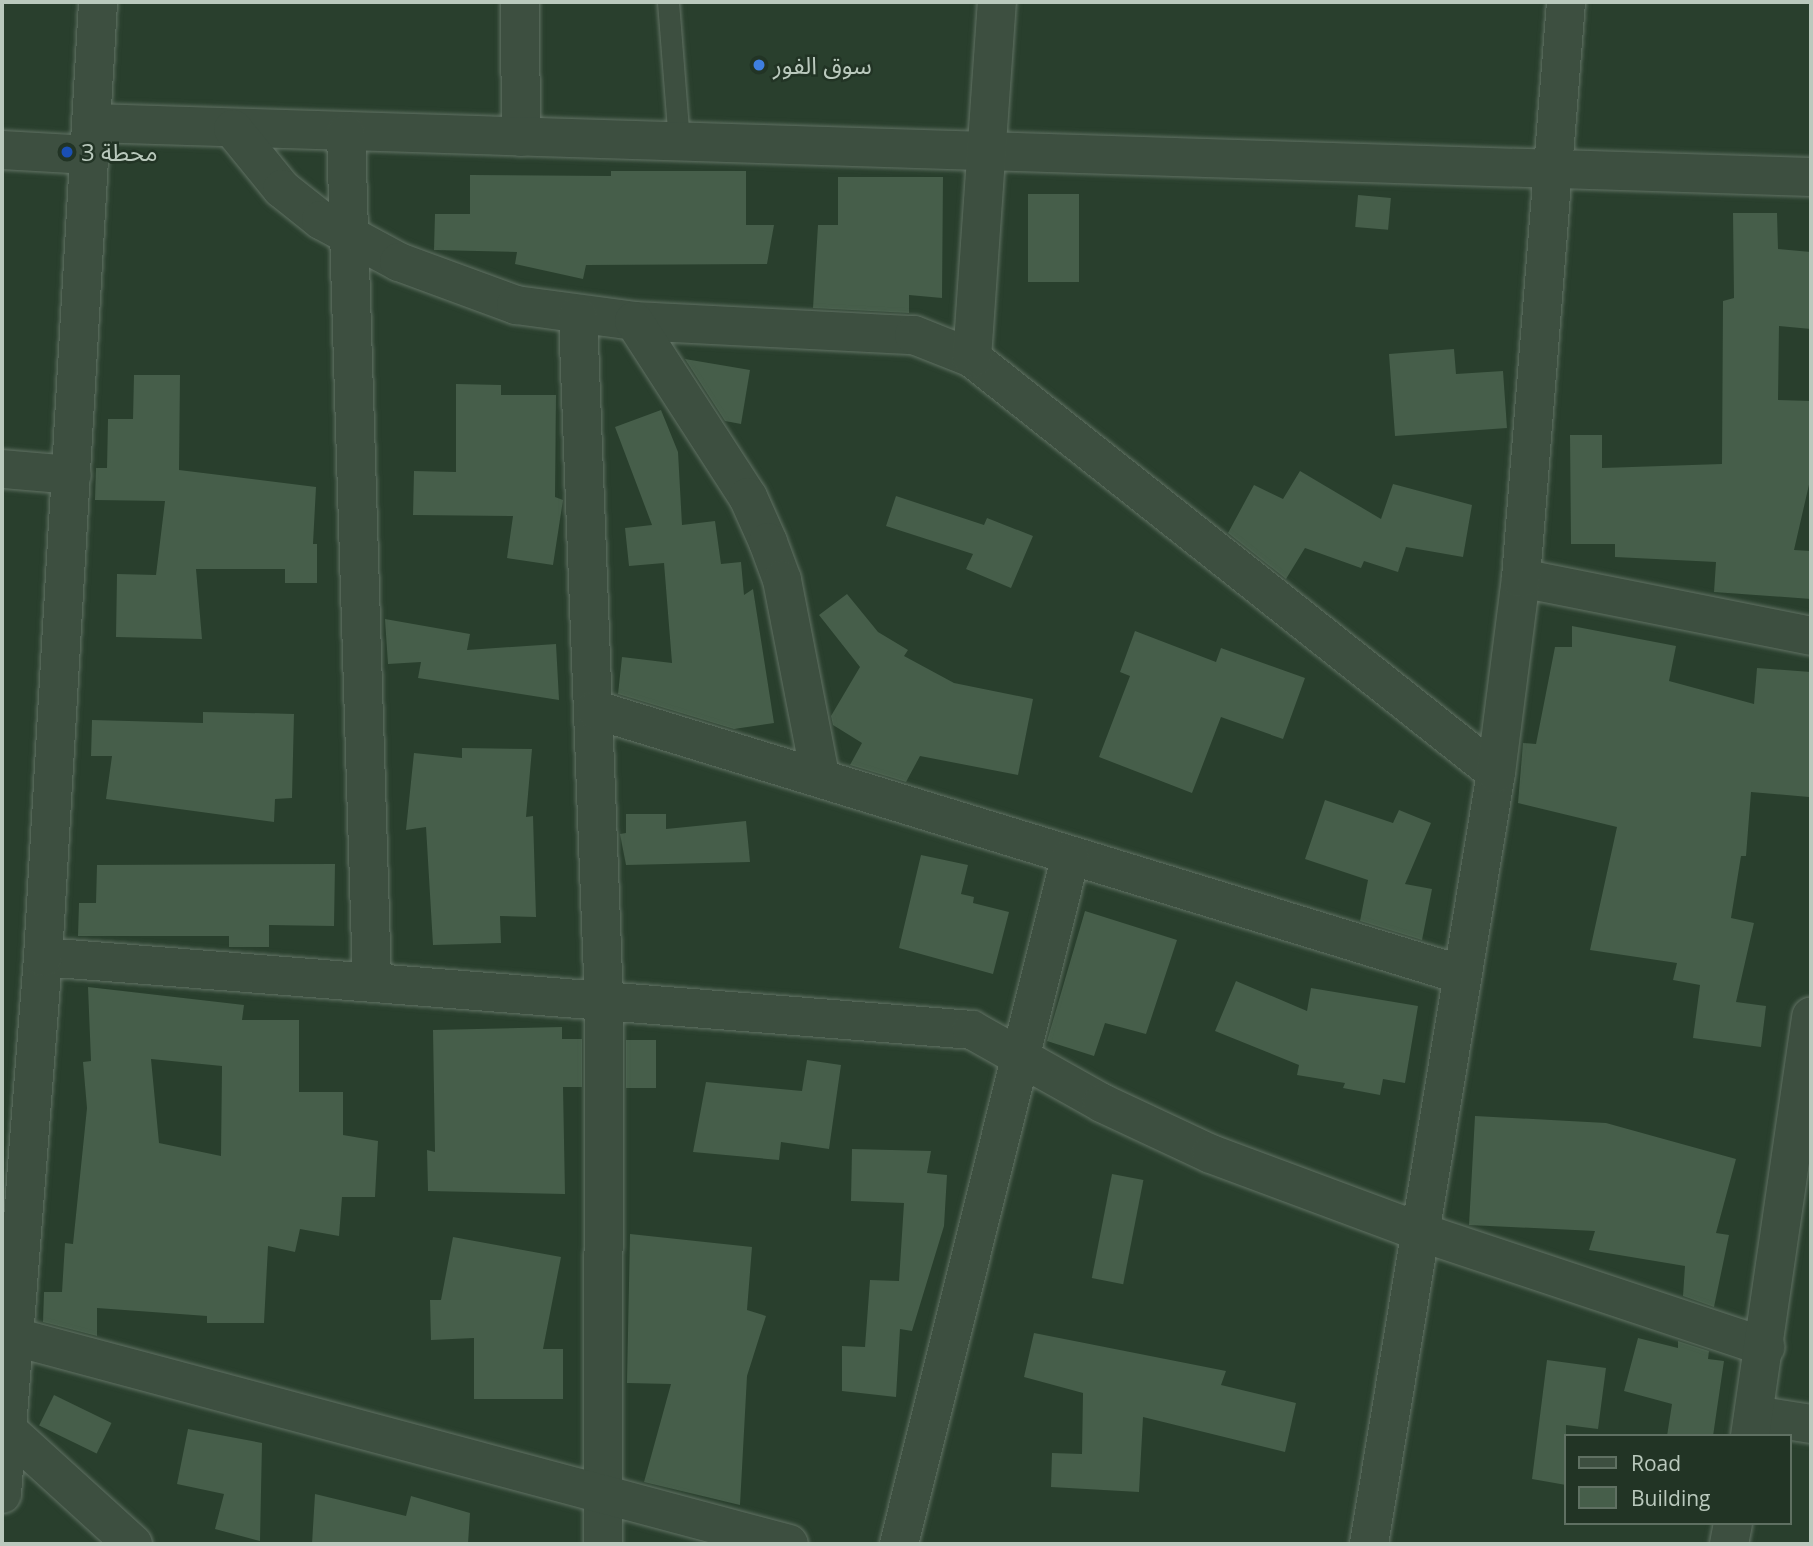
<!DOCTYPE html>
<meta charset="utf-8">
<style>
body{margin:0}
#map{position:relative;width:1813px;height:1546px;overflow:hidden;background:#293f2d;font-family:"Open Sans","Noto Sans Arabic",sans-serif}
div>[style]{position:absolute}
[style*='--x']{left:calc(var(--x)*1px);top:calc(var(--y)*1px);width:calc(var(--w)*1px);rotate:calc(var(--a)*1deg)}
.building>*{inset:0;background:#465e4a;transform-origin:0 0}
.roads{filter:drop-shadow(0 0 2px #617264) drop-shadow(0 0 2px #617264)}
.service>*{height:21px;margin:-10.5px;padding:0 10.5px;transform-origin:10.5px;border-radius:10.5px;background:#3d4f40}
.minor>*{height:38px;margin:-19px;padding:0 19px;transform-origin:19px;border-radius:19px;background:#3d4f40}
.tertiary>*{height:38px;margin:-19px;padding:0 19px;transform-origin:19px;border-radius:19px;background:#3d4f40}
.dots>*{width:19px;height:19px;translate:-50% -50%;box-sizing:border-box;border:4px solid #223425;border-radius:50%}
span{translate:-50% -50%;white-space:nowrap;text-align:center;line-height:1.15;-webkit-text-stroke:5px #223425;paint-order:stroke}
.poi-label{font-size:24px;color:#bac9bd}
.left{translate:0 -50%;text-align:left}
.frame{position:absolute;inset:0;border:4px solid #bac9bd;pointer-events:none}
.legend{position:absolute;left:1564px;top:1434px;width:228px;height:91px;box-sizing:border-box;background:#223425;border:2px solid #5f7062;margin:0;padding:9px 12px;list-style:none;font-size:21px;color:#bac9bd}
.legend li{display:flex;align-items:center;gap:14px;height:35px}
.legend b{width:35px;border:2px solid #5f7062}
</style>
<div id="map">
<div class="building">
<div style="clip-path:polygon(611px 171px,746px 171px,746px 225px,774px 225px,767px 264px,586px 265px,583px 279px,515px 264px,517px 252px,434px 250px,435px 214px,470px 214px,470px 175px,611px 176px)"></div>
<div style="clip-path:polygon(838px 177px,943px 177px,942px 298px,909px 295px,909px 313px,813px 308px,818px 225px,838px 225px)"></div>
<div style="left:1028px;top:194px;width:51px;height:88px"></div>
<div style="left:1358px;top:195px;width:33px;height:32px;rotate:5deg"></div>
<div style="clip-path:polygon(1733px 213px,1777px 213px,1778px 249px,1811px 252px,1811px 329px,1779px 326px,1778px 400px,1811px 401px,1811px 476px,1794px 550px,1811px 551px,1811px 599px,1714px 592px,1716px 562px,1615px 557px,1615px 544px,1571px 544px,1570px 435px,1602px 435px,1602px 468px,1722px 464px,1723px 301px,1734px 298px)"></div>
<div style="clip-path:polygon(1454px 349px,1456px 374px,1503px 371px,1507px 428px,1395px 436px,1389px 354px)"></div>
<div style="clip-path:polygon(685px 359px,750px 370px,741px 424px,725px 421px)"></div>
<div style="clip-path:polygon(134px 375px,180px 375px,179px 470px,316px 487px,313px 544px,317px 544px,317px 583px,285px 583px,285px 569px,196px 569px,202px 639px,116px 637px,117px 574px,156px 575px,165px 501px,95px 500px,96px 468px,107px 468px,108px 419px,133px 419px)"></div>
<div style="clip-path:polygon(456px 384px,501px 385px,501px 395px,556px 395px,555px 497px,563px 500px,553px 565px,507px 558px,513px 516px,413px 515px,414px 471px,456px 472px)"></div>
<div style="clip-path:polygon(661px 410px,678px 452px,682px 525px,715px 521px,721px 564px,741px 562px,744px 595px,753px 589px,774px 723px,734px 729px,618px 694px,622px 657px,672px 663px,664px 563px,629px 566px,625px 528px,652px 525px,615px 427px)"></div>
<div style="clip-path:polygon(1300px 471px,1381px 519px,1393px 484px,1472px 505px,1463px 557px,1406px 547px,1398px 572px,1364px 561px,1361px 568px,1305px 548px,1286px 579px,1228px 533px,1254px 485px,1283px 499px)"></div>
<div style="clip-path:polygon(896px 496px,984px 525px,987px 518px,1033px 536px,1011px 588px,966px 569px,973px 554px,886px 526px)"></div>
<div style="clip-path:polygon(847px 594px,878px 632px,908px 650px,904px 656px,954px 683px,1033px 699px,1018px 775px,920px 756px,906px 782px,850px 765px,862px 743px,833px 725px,831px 716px,860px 667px,819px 615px)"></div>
<div style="clip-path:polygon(385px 619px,470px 634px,467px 650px,556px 644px,559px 700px,418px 678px,421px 662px,388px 664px)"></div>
<div style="clip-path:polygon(1572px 626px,1676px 646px,1669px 681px,1754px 704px,1757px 668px,1811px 672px,1809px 797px,1751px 792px,1746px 856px,1741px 856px,1731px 918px,1754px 923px,1736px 1002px,1766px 1006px,1761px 1047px,1693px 1038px,1700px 985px,1673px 980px,1677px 963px,1590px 950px,1617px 827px,1518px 803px,1523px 743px,1536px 744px,1555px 647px,1572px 647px)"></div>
<div style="clip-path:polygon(1135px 631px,1216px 662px,1221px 648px,1305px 678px,1283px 739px,1221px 717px,1192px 793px,1099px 757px,1130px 676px,1120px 672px)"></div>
<div style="clip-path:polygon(203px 712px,294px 714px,292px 798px,275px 799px,274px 822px,106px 799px,112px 756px,91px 756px,92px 720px,203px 723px)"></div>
<div style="clip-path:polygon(462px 748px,532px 749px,526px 817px,533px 816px,536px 917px,500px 916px,501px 943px,433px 945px,426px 827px,406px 830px,414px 753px,462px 758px)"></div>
<div style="clip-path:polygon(1325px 800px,1393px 823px,1399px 810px,1431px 823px,1405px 884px,1432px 889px,1422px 940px,1360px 921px,1368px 880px,1305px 859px)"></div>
<div style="clip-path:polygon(626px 814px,666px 814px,666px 829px,746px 821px,750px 862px,626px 865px,620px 834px,626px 833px)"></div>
<div style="clip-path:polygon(921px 855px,968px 865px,961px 894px,974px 897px,973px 903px,1009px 912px,993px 974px,899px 948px)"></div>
<div style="clip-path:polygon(335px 864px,334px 926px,269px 925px,269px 947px,229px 947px,229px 936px,78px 936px,79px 903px,96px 903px,97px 865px)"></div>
<div style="clip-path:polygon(1085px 911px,1177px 940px,1146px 1034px,1105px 1023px,1094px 1056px,1047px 1041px)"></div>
<div style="clip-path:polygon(1236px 981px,1307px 1011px,1311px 988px,1418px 1006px,1405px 1083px,1383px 1079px,1380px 1095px,1343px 1088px,1345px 1083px,1297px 1075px,1299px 1065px,1215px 1031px)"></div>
<div style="clip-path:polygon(evenodd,88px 987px,244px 1005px,242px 1020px,299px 1020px,299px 1092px,343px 1092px,343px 1135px,378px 1141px,375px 1197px,342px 1197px,339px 1236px,300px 1229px,295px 1252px,268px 1246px,264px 1323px,207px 1323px,207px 1316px,97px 1308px,97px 1336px,43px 1322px,44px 1292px,62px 1292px,65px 1243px,73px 1244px,87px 1108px,83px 1062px,91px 1061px,88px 987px,151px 1059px,222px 1066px,221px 1156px,159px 1143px,151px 1059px)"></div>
<div style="clip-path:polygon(562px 1027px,562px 1039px,582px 1039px,582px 1087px,563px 1087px,565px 1194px,428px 1191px,427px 1150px,435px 1152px,433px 1030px)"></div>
<div style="left:626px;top:1040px;width:30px;height:48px"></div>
<div style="clip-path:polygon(807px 1060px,841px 1065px,829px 1149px,781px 1142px,779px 1160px,693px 1152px,706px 1082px,802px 1091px)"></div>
<div style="clip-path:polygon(1475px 1116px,1606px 1123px,1736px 1159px,1716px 1233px,1729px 1235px,1714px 1307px,1683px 1296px,1685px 1266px,1589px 1250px,1595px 1231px,1469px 1225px)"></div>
<div style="clip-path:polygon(852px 1149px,931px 1151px,927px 1173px,947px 1175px,944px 1226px,912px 1331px,900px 1329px,896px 1397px,842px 1391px,842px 1346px,865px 1347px,870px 1280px,899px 1281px,904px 1203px,851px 1201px)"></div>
<div style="left:1112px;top:1174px;width:32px;height:106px;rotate:11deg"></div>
<div style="clip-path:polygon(630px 1234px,752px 1247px,747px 1310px,766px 1316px,747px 1376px,740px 1505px,644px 1482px,671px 1384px,627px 1383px)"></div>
<div style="clip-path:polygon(453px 1237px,561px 1257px,543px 1349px,563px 1349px,563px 1399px,474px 1399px,474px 1338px,431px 1340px,430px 1300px,441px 1300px)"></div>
<div style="clip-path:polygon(1034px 1333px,1226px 1371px,1221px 1385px,1296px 1403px,1285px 1452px,1143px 1417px,1139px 1492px,1051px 1487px,1052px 1453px,1082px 1454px,1083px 1393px,1024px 1377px)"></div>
<div style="clip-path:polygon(1638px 1338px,1678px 1348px,1678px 1341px,1709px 1351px,1708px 1359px,1724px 1361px,1713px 1436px,1667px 1436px,1672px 1404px,1624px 1391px)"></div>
<div style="clip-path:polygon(1547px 1360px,1606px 1368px,1598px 1429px,1566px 1425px,1566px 1485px,1532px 1479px)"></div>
<div style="left:54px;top:1395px;width:64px;height:34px;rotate:26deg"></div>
<div style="clip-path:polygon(188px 1429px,262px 1443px,260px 1541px,215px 1529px,224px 1494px,177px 1484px)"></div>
<div style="clip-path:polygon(315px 1494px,406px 1516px,411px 1496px,470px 1513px,468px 1544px,312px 1544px)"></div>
</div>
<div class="roads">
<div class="service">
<div style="--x:668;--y:2;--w:139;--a:85.5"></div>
</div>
<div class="minor">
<div style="--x:520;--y:2;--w:135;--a:89.6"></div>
<div style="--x:92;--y:123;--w:1720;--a:1.8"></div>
<div style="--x:233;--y:129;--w:77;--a:50.8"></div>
<div style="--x:282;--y:189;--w:50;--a:38.5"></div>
<div style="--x:321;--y:220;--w:89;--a:28.3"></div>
<div style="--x:399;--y:262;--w:125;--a:20.2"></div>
<div style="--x:516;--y:305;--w:119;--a:7.7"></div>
<div style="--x:634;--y:321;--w:280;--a:2.9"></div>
<div style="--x:914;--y:335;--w:62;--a:21.6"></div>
<div style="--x:972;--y:358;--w:668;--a:38.38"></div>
<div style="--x:346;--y:134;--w:848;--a:88.24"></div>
<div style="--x:2;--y:150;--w:87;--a:3.3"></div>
<div style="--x:578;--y:316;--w:685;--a:87.83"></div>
<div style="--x:604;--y:1001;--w:543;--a:90.11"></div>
<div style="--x:634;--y:321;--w:210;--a:57.1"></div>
<div style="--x:748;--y:497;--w:49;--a:66"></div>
<div style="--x:768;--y:542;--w:40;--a:69.8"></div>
<div style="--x:782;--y:580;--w:199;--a:79"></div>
<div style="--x:972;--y:358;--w:357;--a:-86"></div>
<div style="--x:2;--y:469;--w:70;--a:4.9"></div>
<div style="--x:1521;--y:578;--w:296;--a:11.3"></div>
<div style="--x:596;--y:710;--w:906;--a:17.01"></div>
<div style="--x:43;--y:957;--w:932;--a:4.49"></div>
<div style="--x:972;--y:1030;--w:149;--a:29.3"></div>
<div style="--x:1102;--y:1103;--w:120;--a:25.1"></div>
<div style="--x:1211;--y:1154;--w:226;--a:20.4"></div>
<div style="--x:1423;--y:1233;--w:361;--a:18.4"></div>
<div style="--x:15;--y:1337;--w:801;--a:14.97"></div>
<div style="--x:1754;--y:1415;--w:58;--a:9"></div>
<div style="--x:2;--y:1425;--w:177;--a:42.3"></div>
<div style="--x:1750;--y:1436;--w:424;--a:-81.7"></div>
<div style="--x:899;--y:1544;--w:707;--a:-76"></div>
<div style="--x:1369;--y:1544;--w:781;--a:-80.65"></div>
<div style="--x:1496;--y:773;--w:197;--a:-82.7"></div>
<div style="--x:1521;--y:578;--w:578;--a:-85.53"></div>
<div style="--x:1729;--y:1544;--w:21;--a:-79"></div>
</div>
<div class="tertiary">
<div style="--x:2;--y:1494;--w:539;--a:-85.63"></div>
<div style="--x:43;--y:957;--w:957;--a:-86.7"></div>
</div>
</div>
<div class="dots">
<div style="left:759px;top:65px;background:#3f7fe0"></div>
<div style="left:67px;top:152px;background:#1a4fb4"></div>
</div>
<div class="poi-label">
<span class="left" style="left:773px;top:65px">سوق الفور</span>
<span class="left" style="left:81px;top:152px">محطة 3</span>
</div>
<div class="frame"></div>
<ul class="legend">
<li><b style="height:9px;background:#3d4f40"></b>Road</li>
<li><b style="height:19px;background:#465e4a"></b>Building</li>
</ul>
</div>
